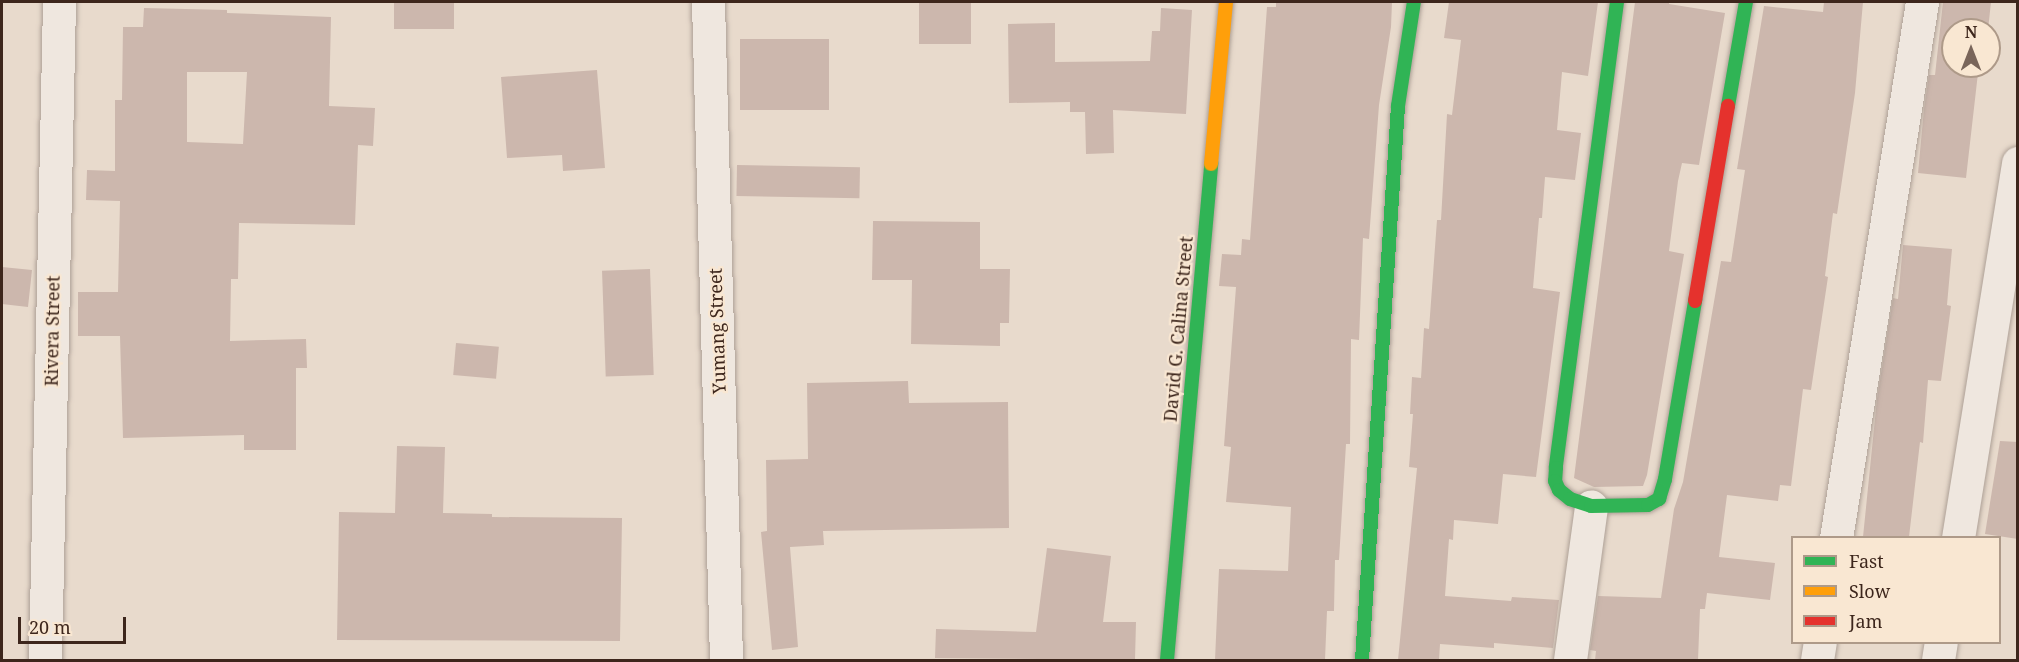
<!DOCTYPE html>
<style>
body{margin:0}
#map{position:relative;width:2019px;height:662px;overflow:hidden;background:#e8dacc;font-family:"Noto Serif",serif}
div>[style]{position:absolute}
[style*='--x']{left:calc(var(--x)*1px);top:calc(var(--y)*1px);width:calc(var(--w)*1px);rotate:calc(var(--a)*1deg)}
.building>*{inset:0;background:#ccb7ad;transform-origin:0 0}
.roads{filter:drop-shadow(0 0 2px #ada096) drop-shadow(0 0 2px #ada096)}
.street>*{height:33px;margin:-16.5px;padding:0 16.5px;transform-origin:16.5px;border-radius:16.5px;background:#efe7df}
.fast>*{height:14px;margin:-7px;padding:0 7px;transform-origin:7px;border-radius:7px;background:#30b455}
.slow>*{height:14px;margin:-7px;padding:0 7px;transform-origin:7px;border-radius:7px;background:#ff9f0a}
.jam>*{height:14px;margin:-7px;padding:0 7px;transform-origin:7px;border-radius:7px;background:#e5322d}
span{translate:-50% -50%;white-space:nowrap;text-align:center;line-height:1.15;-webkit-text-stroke:4.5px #f9e7d2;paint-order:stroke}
.street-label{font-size:18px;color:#3d261c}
.frame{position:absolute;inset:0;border:3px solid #3d261c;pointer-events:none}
.legend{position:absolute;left:1791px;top:536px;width:210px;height:108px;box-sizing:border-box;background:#f9e7d2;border:2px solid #ae9a89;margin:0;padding:8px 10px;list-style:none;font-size:18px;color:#3d261c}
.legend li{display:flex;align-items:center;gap:12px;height:30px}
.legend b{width:30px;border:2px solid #ae9a89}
.north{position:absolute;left:1941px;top:18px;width:60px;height:60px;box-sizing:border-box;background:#f9e7d2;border:2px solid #ae9a89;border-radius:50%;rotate:0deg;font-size:16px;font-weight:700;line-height:24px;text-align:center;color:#3d261c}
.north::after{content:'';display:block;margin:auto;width:21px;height:27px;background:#79655a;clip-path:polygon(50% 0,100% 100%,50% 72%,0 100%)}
.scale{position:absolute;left:18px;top:617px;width:108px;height:27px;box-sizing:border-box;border:3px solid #3d261c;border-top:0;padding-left:8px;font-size:18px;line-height:21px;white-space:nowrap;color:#3d261c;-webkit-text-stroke:4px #f9e7d2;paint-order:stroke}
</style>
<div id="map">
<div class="building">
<div style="left:394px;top:2px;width:60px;height:27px"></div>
<div style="left:919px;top:2px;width:52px;height:42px"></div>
<div style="clip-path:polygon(1276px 2px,1392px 2px,1391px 27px,1379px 105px,1369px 239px,1363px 238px,1359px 340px,1351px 339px,1350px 444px,1346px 444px,1339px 560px,1335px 560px,1334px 611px,1327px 611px,1325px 660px,1215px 660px,1219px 569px,1288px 571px,1291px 507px,1226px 502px,1231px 447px,1224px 446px,1236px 287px,1219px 286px,1222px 254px,1241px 255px,1242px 239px,1250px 240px,1267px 7px,1276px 7px)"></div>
<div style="clip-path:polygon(1449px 2px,1598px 2px,1588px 76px,1562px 72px,1557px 130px,1581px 133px,1575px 180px,1545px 177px,1542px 218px,1539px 218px,1533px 288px,1560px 292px,1536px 477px,1503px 474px,1498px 524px,1454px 520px,1453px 540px,1449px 539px,1445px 596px,1511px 601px,1512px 597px,1559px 600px,1553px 648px,1494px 643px,1494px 648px,1440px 644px,1439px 660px,1398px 660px,1417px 468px,1409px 467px,1413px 414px,1410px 414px,1412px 377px,1421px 378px,1424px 328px,1429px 329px,1437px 220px,1441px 220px,1447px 114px,1452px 115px,1461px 40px,1444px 38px)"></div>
<div style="clip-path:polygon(1635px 2px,1669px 2px,1669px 4px,1725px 13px,1699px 165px,1682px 163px,1678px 181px,1669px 251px,1684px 254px,1647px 475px,1643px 486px,1594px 487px,1574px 478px,1575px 470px)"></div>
<div style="clip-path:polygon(1824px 2px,1863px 2px,1855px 93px,1837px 214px,1833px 213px,1825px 276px,1828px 277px,1811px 390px,1803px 389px,1791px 486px,1780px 485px,1778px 501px,1727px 495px,1719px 557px,1775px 563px,1770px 600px,1707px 593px,1705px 609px,1700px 609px,1698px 660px,1595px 660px,1596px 651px,1590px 650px,1598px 596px,1661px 598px,1674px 509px,1683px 482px,1721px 261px,1731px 262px,1745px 170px,1737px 169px,1764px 6px,1823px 12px)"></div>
<div style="clip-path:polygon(1943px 2px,1991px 2px,1988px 30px,1953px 30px,1953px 66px,1984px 66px,1984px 73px,1978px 73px,1966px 178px,1918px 173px,1924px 109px,1929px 75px,1935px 75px)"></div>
<div style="clip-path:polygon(evenodd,144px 8px,227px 10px,227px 13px,331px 17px,329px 106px,375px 108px,373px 146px,358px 145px,355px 225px,239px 223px,238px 279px,231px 279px,230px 341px,306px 339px,307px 368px,296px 368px,296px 450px,244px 450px,244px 435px,123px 438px,120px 336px,78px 336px,78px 292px,118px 292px,120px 201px,86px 200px,87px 170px,115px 171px,115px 100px,122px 100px,123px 27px,143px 27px,144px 8px,187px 72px,247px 72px,243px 144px,187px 142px,187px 72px)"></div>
<div style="clip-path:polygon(1161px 8px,1192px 10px,1186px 114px,1113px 110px,1114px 153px,1086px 154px,1085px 112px,1070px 112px,1070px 102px,1009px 103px,1008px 24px,1055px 23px,1055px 62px,1150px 61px,1152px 31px,1160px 31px)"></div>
<div style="left:829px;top:39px;width:71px;height:89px;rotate:90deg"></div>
<div style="clip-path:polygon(597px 70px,605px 168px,563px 171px,562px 155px,507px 158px,501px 77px)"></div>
<div style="left:737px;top:165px;width:123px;height:31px;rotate:1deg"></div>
<div style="clip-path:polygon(873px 221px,980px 222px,980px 269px,1010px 269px,1009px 323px,1000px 323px,1000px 346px,911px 344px,912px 280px,872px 280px)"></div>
<div style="clip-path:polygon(1903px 245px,1952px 249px,1947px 305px,1951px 306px,1941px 381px,1928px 380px,1923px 443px,1920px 442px,1909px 537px,1863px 537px,1877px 399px,1893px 298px,1898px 299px)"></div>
<div style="clip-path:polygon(2px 267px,32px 270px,28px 307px,2px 304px)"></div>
<div style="left:650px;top:269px;width:106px;height:48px;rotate:88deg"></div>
<div style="left:456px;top:343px;width:43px;height:32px;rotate:5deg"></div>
<div style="clip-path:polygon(908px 381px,909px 403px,1008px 402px,1009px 528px,823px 531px,824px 545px,790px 547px,798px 647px,772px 650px,761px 532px,767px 531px,766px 460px,808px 459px,807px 383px)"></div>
<div style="clip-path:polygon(2000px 441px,2018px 442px,2018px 539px,1985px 534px)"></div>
<div style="clip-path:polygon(397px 446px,445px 447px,443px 513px,492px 514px,492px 517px,622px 518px,620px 641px,337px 640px,339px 512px,395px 513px)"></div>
<div style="clip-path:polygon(1047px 548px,1111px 556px,1103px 622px,1136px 622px,1135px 660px,935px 658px,936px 629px,1036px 632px)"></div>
</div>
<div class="roads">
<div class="street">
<div style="--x:708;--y:2;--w:658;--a:88.43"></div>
<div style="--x:1836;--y:538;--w:543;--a:-80.88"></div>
<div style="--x:1958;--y:538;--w:380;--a:-80.9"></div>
<div style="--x:45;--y:660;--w:658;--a:-88.78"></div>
<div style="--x:1570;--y:660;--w:155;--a:-82.2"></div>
<div style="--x:1817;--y:660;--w:18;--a:-81"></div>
<div style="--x:1938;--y:660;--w:18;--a:-81"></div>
</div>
<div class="fast">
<div style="--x:1617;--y:2;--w:470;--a:97.5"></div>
<div style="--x:1556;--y:468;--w:13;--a:94"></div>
<div style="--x:1555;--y:481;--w:10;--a:66"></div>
<div style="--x:1559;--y:490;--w:14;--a:39"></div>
<div style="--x:1570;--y:499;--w:22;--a:18"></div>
<div style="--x:1591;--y:506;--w:57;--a:-1"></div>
<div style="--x:1648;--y:505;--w:13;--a:-29"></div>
<div style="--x:1659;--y:499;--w:21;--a:-73"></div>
<div style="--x:1665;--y:479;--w:181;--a:-80.4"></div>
<div style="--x:1728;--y:106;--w:106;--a:-80.2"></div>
<div style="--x:1167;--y:660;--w:498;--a:-84.9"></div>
<div style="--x:1362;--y:660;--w:555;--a:-86.28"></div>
<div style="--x:1398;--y:106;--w:105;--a:-81.3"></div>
</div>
<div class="slow">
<div style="--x:1211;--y:164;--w:163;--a:-84.7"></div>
</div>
<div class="jam">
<div style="--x:1695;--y:301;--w:198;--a:-80.4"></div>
</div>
</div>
<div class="street-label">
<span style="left:1178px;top:329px;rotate:-85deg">David G. Calina Street</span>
<span style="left:52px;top:331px;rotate:-89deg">Rivera Street</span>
<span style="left:717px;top:331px;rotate:-92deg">Yumang Street</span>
</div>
<div class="frame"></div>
<ul class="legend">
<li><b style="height:8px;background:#30b455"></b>Fast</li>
<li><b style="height:8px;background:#ff9f0a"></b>Slow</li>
<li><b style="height:8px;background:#e5322d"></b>Jam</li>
</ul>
<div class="north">N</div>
<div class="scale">20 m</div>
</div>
